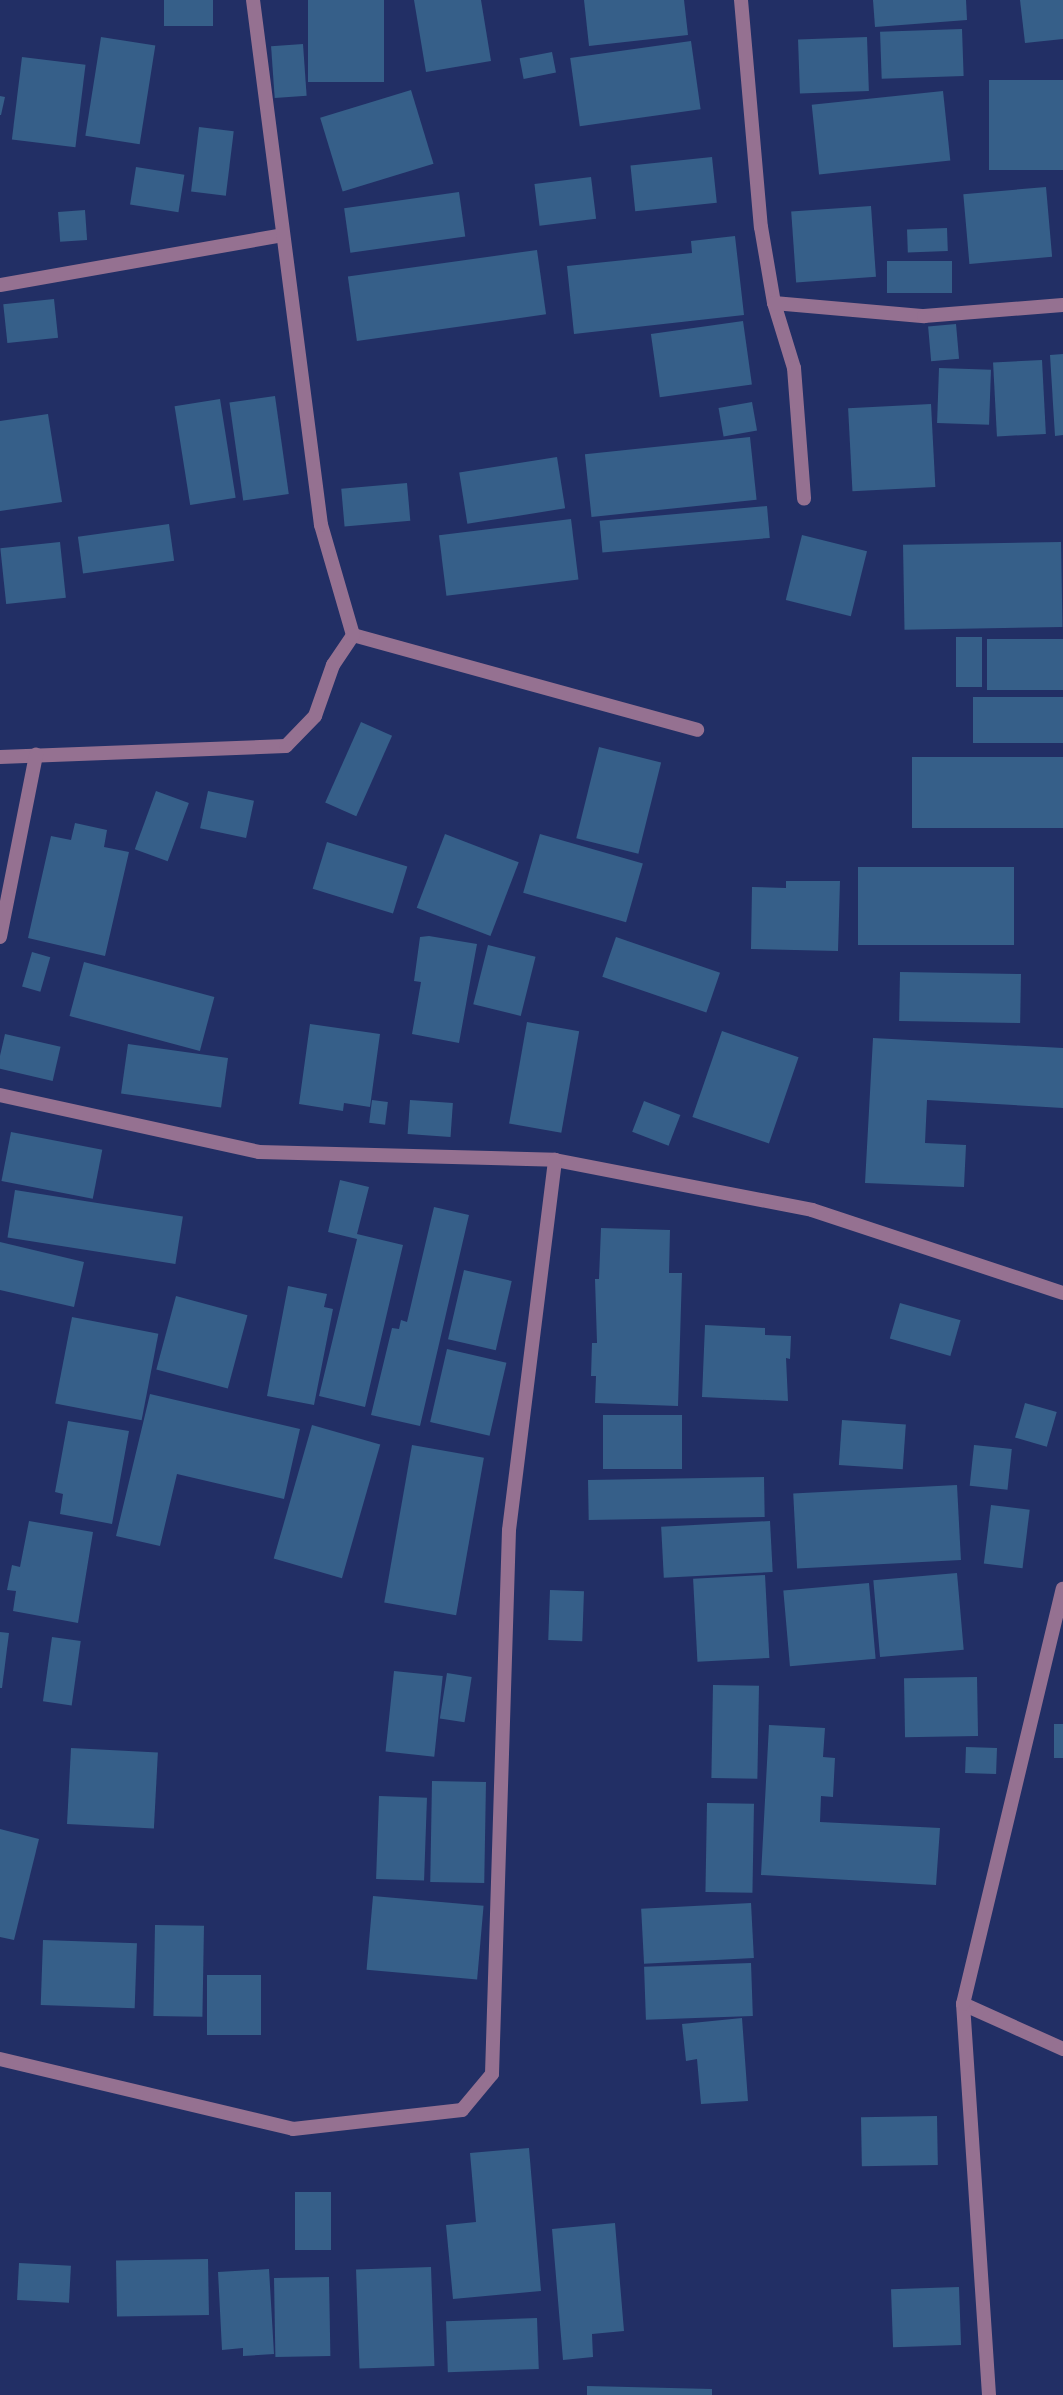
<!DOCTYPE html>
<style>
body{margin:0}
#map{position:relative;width:1063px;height:2395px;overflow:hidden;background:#222f65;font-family:Mulish,sans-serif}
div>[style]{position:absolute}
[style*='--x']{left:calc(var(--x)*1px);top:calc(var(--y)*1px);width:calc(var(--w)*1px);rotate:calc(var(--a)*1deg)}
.building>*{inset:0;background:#365f89;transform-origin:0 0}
.street>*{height:14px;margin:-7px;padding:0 7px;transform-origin:7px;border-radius:7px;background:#957191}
span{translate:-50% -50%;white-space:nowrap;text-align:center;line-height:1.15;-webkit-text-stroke:7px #192459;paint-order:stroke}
</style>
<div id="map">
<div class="building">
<div style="left:164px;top:0;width:49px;height:26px"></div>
<div style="left:308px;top:0;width:76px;height:82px"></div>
<div style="clip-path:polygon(414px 0,481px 0,491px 61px,426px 72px)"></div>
<div style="clip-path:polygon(584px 0,684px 0,688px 35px,589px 46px)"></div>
<div style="clip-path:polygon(873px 0,966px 0,967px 20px,875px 27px)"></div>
<div style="clip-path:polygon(1020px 0,1063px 0,1063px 39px,1025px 43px)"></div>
<div style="left:962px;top:29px;width:47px;height:82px;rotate:88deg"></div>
<div style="left:101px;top:37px;width:55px;height:100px;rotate:9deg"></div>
<div style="left:867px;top:37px;width:54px;height:69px;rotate:88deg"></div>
<div style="left:691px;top:41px;width:69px;height:122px;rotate:82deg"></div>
<div style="left:303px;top:44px;width:52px;height:32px;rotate:86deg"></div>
<div style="left:552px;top:52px;width:21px;height:33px;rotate:79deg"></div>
<div style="left:22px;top:57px;width:64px;height:83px;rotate:7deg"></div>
<div style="left:1063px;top:80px;width:90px;height:74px;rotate:90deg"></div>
<div style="left:411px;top:90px;width:77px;height:95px;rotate:73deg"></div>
<div style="left:943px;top:91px;width:70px;height:132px;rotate:84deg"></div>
<div style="clip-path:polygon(0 96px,5px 97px,1px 115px,0 115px)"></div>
<div style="left:199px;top:127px;width:35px;height:65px;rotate:7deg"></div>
<div style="left:712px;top:157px;width:46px;height:82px;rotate:84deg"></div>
<div style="left:136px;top:167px;width:49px;height:38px;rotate:9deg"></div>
<div style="left:591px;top:177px;width:42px;height:57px;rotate:83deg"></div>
<div style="left:1046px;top:187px;width:70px;height:83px;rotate:85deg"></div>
<div style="left:459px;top:192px;width:45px;height:116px;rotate:82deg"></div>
<div style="left:871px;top:206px;width:71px;height:80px;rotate:86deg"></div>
<div style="left:85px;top:210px;width:30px;height:27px;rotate:86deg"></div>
<div style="left:947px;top:228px;width:23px;height:40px;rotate:88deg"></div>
<div style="clip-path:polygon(735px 236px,744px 315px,574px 334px,567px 266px,692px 253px,691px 241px)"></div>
<div style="left:537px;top:250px;width:65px;height:191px;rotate:82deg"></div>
<div style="left:952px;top:261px;width:32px;height:65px;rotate:90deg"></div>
<div style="left:54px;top:299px;width:39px;height:51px;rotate:84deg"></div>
<div style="left:743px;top:321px;width:64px;height:93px;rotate:82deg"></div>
<div style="left:956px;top:324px;width:35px;height:28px;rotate:85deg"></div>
<div style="clip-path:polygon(1063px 354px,1063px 435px,1055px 436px,1050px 355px)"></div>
<div style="left:1042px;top:360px;width:74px;height:49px;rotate:87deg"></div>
<div style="left:939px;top:368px;width:52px;height:55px;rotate:2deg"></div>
<div style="left:275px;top:396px;width:99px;height:46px;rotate:82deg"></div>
<div style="left:220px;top:399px;width:100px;height:46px;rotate:81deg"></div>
<div style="left:752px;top:402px;width:29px;height:34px;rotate:80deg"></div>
<div style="left:931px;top:404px;width:83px;height:83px;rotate:87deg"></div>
<div style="clip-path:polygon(48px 414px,62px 502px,0 511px,0 421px)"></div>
<div style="left:750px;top:437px;width:63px;height:166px;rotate:84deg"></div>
<div style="left:557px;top:457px;width:52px;height:99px;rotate:81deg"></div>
<div style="left:407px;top:483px;width:38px;height:66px;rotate:85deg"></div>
<div style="left:767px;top:506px;width:32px;height:168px;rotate:85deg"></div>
<div style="left:571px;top:519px;width:61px;height:133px;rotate:83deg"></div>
<div style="left:169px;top:524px;width:37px;height:92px;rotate:82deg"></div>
<div style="left:802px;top:535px;width:67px;height:67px;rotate:14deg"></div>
<div style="left:60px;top:542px;width:56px;height:60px;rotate:84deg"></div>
<div style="left:1061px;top:542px;width:85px;height:158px;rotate:89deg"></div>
<div style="left:956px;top:637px;width:26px;height:50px"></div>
<div style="left:1063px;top:639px;width:51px;height:76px;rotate:90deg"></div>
<div style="left:1063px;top:697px;width:46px;height:90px;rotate:90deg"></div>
<div style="left:361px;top:722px;width:34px;height:88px;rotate:24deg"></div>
<div style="left:599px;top:747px;width:64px;height:94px;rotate:14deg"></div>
<div style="left:1063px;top:757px;width:71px;height:151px;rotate:90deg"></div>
<div style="left:156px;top:791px;width:35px;height:62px;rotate:20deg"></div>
<div style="left:208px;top:791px;width:47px;height:38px;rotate:12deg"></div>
<div style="clip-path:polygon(75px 823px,107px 830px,104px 847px,129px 852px,105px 956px,28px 938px,51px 836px,71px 840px)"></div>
<div style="left:445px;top:834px;width:79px;height:79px;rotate:21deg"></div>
<div style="left:540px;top:834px;width:107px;height:61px;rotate:16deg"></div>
<div style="left:327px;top:842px;width:84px;height:49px;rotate:17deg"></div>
<div style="left:858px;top:867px;width:156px;height:78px"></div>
<div style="clip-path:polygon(786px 881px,840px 881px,838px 951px,751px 949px,752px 887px,786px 888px)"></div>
<div style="clip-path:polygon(429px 936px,477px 944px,459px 1043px,412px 1034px,421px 982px,414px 981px,420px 937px)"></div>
<div style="left:616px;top:937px;width:110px;height:42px;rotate:19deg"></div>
<div style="left:488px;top:945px;width:49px;height:61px;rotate:14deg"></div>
<div style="left:32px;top:952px;width:19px;height:36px;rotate:16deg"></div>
<div style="left:84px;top:962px;width:135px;height:56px;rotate:15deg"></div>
<div style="left:900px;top:972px;width:121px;height:49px;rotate:1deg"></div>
<div style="left:527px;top:1022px;width:53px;height:103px;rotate:10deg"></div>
<div style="clip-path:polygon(310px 1024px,380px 1034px,370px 1107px,344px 1103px,343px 1111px,299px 1104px)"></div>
<div style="left:722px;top:1031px;width:81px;height:91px;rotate:19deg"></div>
<div style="left:5px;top:1034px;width:57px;height:35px;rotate:13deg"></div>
<div style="clip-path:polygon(873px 1038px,1063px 1048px,1063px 1108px,927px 1100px,925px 1143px,966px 1145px,964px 1187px,865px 1183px)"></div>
<div style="left:128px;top:1044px;width:101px;height:50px;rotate:8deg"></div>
<div style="left:372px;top:1100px;width:16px;height:23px;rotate:7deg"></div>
<div style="left:410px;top:1100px;width:43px;height:34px;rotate:4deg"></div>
<div style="left:644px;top:1101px;width:39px;height:33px;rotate:21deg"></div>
<div style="left:11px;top:1132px;width:93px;height:50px;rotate:11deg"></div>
<div style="clip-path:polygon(340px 1180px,369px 1187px,357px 1234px,403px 1245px,365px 1407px,319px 1396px,357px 1239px,328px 1232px)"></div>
<div style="left:15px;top:1190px;width:170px;height:48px;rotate:9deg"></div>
<div style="clip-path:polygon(434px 1207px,469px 1215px,420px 1426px,371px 1415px,392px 1328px,399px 1329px,401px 1320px,407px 1322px)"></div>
<div style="clip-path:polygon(601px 1228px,670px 1230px,669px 1273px,682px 1273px,678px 1406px,595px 1403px,596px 1376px,591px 1376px,592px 1343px,597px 1343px,595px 1279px,599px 1279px)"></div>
<div style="clip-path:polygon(0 1242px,84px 1262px,74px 1307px,0 1290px)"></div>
<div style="left:464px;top:1270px;width:49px;height:71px;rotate:13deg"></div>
<div style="clip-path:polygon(288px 1286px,327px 1294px,324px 1307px,333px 1309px,314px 1405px,267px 1396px)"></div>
<div style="left:176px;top:1296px;width:74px;height:76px;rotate:15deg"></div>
<div style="left:900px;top:1303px;width:63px;height:37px;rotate:16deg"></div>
<div style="left:72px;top:1317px;width:88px;height:88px;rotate:11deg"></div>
<div style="clip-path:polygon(705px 1325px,765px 1328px,765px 1335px,791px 1336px,790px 1359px,786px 1358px,788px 1401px,702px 1397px)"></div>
<div style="left:447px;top:1349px;width:61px;height:75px;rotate:13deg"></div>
<div style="clip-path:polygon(150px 1394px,300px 1429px,284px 1499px,177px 1474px,160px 1546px,116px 1536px)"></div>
<div style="left:1025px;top:1403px;width:33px;height:36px;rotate:16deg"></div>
<div style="left:603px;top:1415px;width:79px;height:54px"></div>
<div style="left:842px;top:1420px;width:64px;height:45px;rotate:4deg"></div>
<div style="clip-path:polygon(68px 1421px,129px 1431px,112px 1524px,60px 1514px,63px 1494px,55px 1492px)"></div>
<div style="left:312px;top:1425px;width:71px;height:139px;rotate:16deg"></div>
<div style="left:412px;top:1445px;width:73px;height:160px;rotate:10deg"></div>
<div style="left:974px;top:1445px;width:38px;height:41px;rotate:6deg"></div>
<div style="left:764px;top:1477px;width:40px;height:176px;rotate:89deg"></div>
<div style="left:957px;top:1485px;width:75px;height:164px;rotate:87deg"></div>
<div style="left:991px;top:1505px;width:39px;height:59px;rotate:7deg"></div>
<div style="clip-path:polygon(29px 1521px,93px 1532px,78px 1623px,13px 1611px,16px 1591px,7px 1590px,12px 1565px,20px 1567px)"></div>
<div style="left:770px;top:1521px;width:51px;height:109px;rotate:87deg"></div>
<div style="left:957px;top:1573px;width:77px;height:84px;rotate:85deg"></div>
<div style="left:765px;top:1575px;width:83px;height:72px;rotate:87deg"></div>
<div style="left:869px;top:1583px;width:76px;height:86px;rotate:85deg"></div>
<div style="left:550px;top:1590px;width:34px;height:50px;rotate:2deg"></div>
<div style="clip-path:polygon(0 1632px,9px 1633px,2px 1688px,0 1688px)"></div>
<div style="left:52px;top:1637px;width:29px;height:65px;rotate:8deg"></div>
<div style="left:394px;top:1671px;width:49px;height:81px;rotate:6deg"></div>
<div style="left:447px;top:1673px;width:25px;height:46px;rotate:9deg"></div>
<div style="left:977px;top:1677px;width:59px;height:73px;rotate:89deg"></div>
<div style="left:713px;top:1685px;width:46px;height:93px;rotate:1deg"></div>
<div style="left:1054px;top:1724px;width:9px;height:34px"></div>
<div style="clip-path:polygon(769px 1725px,825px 1728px,823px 1757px,835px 1758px,833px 1797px,821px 1796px,820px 1822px,940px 1828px,936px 1885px,761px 1875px)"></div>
<div style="left:966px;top:1747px;width:31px;height:26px;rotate:2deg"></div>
<div style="left:71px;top:1748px;width:87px;height:76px;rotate:3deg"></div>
<div style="left:432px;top:1781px;width:54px;height:101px;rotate:1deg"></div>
<div style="left:379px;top:1796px;width:48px;height:83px;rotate:2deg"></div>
<div style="left:707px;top:1803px;width:47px;height:89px;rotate:1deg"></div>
<div style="clip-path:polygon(0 1829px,39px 1839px,14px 1940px,0 1937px)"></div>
<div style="left:373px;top:1896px;width:111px;height:74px;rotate:5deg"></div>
<div style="left:751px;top:1903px;width:55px;height:110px;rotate:87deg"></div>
<div style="left:155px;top:1925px;width:49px;height:91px;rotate:1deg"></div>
<div style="left:43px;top:1940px;width:94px;height:65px;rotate:2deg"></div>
<div style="left:751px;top:1963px;width:53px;height:107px;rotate:88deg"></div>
<div style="left:207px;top:1975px;width:54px;height:60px"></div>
<div style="clip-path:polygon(742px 2018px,748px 2101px,701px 2104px,697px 2059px,686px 2061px,682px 2024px)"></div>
<div style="left:937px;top:2116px;width:49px;height:76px;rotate:89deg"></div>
<div style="clip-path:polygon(529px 2148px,541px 2291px,453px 2299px,446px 2225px,476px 2222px,470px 2153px)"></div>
<div style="left:295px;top:2192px;width:36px;height:58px"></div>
<div style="clip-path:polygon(615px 2223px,624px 2331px,592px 2334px,593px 2357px,563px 2360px,552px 2229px)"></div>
<div style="left:208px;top:2259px;width:56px;height:92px;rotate:89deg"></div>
<div style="left:19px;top:2263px;width:52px;height:37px;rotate:3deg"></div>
<div style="left:431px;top:2267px;width:99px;height:75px;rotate:88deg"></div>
<div style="clip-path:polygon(269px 2269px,274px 2354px,243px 2356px,243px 2348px,222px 2350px,218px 2272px)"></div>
<div style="left:329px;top:2277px;width:79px;height:55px;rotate:89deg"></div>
<div style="left:959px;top:2287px;width:58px;height:68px;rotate:88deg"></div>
<div style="left:537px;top:2318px;width:51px;height:91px;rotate:88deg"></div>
<div style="clip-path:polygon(587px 2386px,712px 2389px,712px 2395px,587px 2395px)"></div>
</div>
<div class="street">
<div style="--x:741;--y:0;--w:228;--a:85"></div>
<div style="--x:761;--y:227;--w:77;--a:80.3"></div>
<div style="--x:774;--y:303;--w:68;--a:72.9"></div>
<div style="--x:794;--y:368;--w:131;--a:85.6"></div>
<div style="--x:0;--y:285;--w:287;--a:-10"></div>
<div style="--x:774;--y:303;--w:151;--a:5"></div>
<div style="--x:924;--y:316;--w:139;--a:-4.5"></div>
<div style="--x:353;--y:635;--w:357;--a:15.4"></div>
<div style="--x:0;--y:757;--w:286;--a:-2.2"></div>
<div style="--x:286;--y:746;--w:42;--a:-46"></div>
<div style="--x:315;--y:716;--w:54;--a:-70.6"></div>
<div style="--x:333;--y:665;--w:36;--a:-56"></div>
<div style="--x:353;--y:635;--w:115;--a:-106.2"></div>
<div style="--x:321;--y:525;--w:529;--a:-97.38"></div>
<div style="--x:0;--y:937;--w:186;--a:-78.8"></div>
<div style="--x:0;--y:1095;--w:265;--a:12.4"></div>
<div style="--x:259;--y:1152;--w:296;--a:1.5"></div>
<div style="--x:555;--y:1160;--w:262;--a:11"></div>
<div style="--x:812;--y:1210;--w:264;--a:18.3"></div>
<div style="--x:963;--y:2004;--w:110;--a:24.2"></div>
<div style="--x:0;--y:2059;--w:301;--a:13.4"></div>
<div style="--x:293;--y:2129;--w:170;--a:-6.4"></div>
<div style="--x:462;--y:2110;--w:47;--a:-50.2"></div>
<div style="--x:492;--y:2074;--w:544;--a:-88.21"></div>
<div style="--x:509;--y:1530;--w:373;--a:-82.9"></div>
<div style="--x:989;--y:2395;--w:392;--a:-93.8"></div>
<div style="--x:963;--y:2004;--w:427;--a:-76.5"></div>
</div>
</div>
